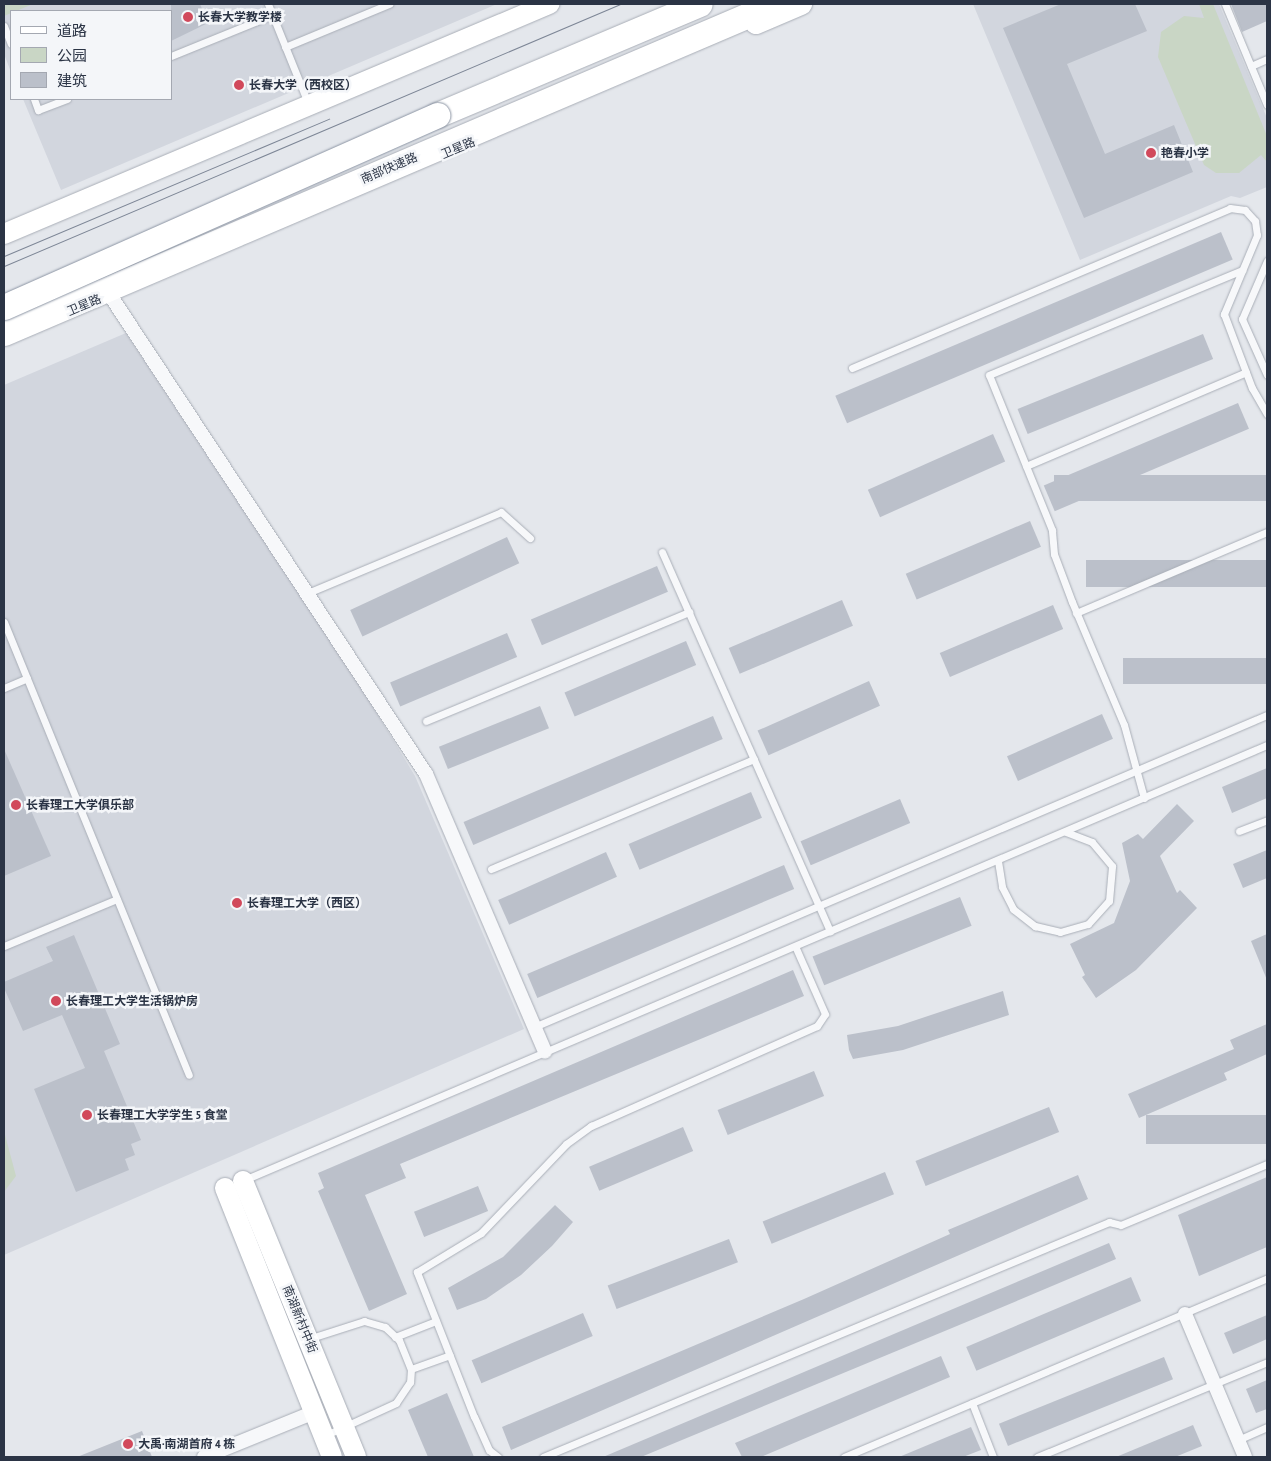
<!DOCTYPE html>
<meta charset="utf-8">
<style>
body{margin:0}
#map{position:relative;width:1271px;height:1461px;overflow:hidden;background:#e4e7ec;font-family:"PT Sans Narrow","Noto Sans SC",sans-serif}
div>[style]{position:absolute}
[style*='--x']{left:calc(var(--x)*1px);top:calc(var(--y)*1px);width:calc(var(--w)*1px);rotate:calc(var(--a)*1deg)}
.built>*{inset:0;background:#d2d6de}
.green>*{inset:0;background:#c9d6c5}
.building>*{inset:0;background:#bbc0ca;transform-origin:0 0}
.roads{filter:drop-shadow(0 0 1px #a9aeb7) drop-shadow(0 0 1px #a9aeb7)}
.lane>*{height:7px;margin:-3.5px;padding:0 3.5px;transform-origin:3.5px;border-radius:3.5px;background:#f7f8fa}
.street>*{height:14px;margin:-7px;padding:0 7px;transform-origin:7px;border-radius:7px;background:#f7f8fa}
.secondary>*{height:20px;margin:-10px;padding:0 10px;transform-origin:10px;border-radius:10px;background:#fff}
.primary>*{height:22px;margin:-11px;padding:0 11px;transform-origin:11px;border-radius:11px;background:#fff}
.highway>*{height:25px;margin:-12.5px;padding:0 12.5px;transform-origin:12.5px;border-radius:12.5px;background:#fff}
.tram>*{height:1px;margin:-0.5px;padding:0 0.5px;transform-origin:0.5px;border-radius:0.5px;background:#7d8696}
.bridges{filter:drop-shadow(0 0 1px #8b94a3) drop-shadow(0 0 1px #8b94a3)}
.highway-bridge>*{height:25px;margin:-12.5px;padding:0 12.5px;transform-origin:12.5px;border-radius:12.5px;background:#fff}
.dots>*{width:14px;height:14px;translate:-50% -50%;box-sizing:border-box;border:2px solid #f4f6f9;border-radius:50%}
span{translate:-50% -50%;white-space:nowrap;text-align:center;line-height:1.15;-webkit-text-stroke:5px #f4f6f9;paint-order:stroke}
.poi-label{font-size:12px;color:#2b3445;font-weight:700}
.left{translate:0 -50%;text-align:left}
.street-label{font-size:12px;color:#2b3445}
.frame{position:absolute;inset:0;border:5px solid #2b3445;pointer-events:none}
.legend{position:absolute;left:10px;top:10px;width:162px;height:90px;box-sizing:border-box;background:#f4f6f9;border:1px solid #a4a8b1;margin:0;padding:6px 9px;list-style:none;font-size:15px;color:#2b3445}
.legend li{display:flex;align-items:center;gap:10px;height:25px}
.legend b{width:25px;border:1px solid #a4a8b1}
</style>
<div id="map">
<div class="built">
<div style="clip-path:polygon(4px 4px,497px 4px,61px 190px,23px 99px,171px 99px,171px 11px,11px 11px,11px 72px,4px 54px)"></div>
<div style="clip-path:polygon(973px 4px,1219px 4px,1267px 118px,1267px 187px,1240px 198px,1231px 196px,1080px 260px)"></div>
<div style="clip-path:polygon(126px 333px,361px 687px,415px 776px,524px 1029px,4px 1255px,4px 385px)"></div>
</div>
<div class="green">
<div style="clip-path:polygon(4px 4px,33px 4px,4px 16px)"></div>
<div style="clip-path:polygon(1199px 4px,1213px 4px,1267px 136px,1267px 162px,1261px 155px,1239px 173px,1216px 173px,1204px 165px,1158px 57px,1161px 32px,1184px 16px,1204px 18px)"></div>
<div style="clip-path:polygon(4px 1131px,16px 1176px,4px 1192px)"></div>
</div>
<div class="building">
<div style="clip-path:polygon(171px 4px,200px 4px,208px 23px,171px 41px)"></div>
<div style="clip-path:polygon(1061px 4px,1135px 4px,1147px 31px,1067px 64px,1105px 154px,1174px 125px,1193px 172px,1084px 218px,1003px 28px)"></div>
<div style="clip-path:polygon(1231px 4px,1267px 4px,1267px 21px,1242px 32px)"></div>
<div style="left:1221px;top:232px;width:30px;height:419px;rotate:67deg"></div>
<div style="left:1203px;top:334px;width:27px;height:200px;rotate:68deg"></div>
<div style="left:1238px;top:403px;width:28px;height:211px;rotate:67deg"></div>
<div style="left:993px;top:434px;width:30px;height:137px;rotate:66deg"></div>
<div style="left:1267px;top:475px;width:26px;height:213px;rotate:90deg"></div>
<div style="left:1030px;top:521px;width:28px;height:135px;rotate:67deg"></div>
<div style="left:507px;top:537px;width:29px;height:173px;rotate:65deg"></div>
<div style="left:1267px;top:560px;width:27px;height:181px;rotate:90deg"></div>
<div style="left:657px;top:566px;width:28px;height:137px;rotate:67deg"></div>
<div style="left:842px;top:600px;width:28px;height:123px;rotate:67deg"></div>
<div style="left:1053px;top:605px;width:26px;height:123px;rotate:67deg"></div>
<div style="left:507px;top:633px;width:26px;height:127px;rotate:67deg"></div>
<div style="left:686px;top:641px;width:26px;height:132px;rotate:67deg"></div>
<div style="left:1267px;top:658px;width:26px;height:144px;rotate:90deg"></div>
<div style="left:869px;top:681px;width:27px;height:122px;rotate:66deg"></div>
<div style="left:540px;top:706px;width:24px;height:109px;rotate:68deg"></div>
<div style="left:1102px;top:714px;width:27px;height:104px;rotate:66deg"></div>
<div style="left:713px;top:716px;width:25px;height:271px;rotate:67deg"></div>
<div style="clip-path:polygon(4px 749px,51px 856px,4px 876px)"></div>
<div style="clip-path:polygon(1267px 768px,1267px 798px,1232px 813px,1222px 787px)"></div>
<div style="left:751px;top:792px;width:28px;height:133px;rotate:67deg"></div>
<div style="left:900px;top:799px;width:26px;height:108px;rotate:67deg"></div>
<div style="clip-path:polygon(1177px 804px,1194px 821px,1160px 856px,1177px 893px,1180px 890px,1197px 908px,1136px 970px,1096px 998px,1082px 977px,1085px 975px,1070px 944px,1114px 923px,1130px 881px,1122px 843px,1138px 834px,1143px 839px)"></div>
<div style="clip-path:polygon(1267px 850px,1267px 878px,1243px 888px,1233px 864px)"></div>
<div style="left:606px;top:852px;width:27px;height:118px;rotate:66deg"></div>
<div style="left:784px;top:865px;width:26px;height:279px;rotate:67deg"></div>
<div style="left:960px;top:897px;width:31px;height:159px;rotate:68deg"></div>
<div style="clip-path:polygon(1267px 934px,1267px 980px,1251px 941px)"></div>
<div style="clip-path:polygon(74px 935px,120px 1044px,104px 1051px,141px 1140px,131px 1144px,135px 1155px,125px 1159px,129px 1170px,76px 1192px,34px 1089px,85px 1068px,62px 1015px,23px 1031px,4px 988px,4px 982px,53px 961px,46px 947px)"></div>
<div style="clip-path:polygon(793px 970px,804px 996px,400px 1164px,406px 1178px,365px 1195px,407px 1294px,369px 1311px,318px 1191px,324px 1188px,318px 1173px)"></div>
<div style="clip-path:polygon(1003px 991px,1009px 1015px,903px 1050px,853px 1059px,849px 1050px,847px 1035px,898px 1026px)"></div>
<div style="clip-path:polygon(1267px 1024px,1267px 1054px,1224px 1073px,1227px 1080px,1139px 1118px,1128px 1094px,1234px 1049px,1230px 1040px)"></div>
<div style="left:814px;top:1071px;width:27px;height:104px;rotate:68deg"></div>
<div style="left:1049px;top:1107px;width:27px;height:144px;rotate:68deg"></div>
<div style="left:1267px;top:1115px;width:29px;height:121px;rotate:90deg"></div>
<div style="left:683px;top:1127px;width:26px;height:102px;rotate:67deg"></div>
<div style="left:885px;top:1172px;width:24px;height:132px;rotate:68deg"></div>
<div style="clip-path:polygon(1078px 1175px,1088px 1199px,511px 1450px,502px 1427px,804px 1299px,950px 1234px,948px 1230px)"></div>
<div style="clip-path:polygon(1267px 1177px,1267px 1247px,1199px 1276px,1178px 1215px)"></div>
<div style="left:478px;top:1186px;width:27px;height:69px;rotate:68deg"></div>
<div style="clip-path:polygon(555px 1205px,573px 1222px,552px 1246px,521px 1275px,486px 1299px,457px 1310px,448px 1288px,503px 1257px)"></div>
<div style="left:729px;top:1239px;width:25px;height:130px;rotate:69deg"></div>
<div style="clip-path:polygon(1109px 1243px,1116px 1259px,981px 1316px,641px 1457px,603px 1457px)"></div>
<div style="left:1131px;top:1277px;width:26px;height:179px;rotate:67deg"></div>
<div style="left:583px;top:1313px;width:25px;height:121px;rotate:67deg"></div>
<div style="clip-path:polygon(1267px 1315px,1267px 1339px,1233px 1354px,1224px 1333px)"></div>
<div style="clip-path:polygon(941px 1356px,950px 1377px,761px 1457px,742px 1457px,735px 1443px)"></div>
<div style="left:1164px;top:1357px;width:24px;height:178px;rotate:68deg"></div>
<div style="clip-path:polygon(1267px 1380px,1267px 1409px,1256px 1413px,1246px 1389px)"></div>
<div style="clip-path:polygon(447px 1393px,474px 1457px,428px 1457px,408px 1410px)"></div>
<div style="clip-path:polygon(1193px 1425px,1202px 1446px,1175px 1457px,1116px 1457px)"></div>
<div style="clip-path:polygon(971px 1427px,981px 1450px,963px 1457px,899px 1457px)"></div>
<div style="clip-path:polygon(142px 1431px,152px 1457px,77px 1457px)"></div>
</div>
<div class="roads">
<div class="lane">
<div style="--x:268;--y:4;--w:107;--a:68"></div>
<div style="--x:1225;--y:4;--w:109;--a:67.4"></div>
<div style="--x:4;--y:26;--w:19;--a:69"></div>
<div style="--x:285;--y:47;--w:113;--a:-22.5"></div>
<div style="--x:171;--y:56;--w:109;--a:-22.1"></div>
<div style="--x:1251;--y:66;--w:17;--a:-24"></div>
<div style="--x:34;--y:99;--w:12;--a:70"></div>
<div style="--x:38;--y:110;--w:31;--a:-21"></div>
<div style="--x:1267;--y:261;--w:63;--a:113.3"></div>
<div style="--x:1242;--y:319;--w:61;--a:65.9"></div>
<div style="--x:852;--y:368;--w:410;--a:-22.9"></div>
<div style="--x:1230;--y:208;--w:15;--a:8"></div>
<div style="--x:1245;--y:210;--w:15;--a:48"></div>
<div style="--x:1255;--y:221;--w:14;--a:82"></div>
<div style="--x:1257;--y:235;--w:86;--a:112.7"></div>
<div style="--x:1224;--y:314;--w:79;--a:69.3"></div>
<div style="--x:1252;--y:388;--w:30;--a:60"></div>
<div style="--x:1026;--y:466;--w:239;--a:-23.1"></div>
<div style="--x:662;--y:552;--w:415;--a:66.1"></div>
<div style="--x:310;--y:592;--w:207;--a:-22.7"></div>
<div style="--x:501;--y:512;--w:39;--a:42"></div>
<div style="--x:1076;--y:613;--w:207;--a:-23"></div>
<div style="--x:4;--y:622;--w:489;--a:67.8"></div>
<div style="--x:4;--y:688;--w:25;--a:-23"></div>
<div style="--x:426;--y:721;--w:285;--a:-22.5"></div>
<div style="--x:1144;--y:798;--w:76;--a:-105.3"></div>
<div style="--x:1124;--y:725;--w:134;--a:-112.9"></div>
<div style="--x:1072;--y:602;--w:51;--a:-110.6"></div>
<div style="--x:1054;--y:554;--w:24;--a:-95"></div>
<div style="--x:1052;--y:530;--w:167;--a:-112.1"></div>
<div style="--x:989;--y:375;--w:274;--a:-22.5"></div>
<div style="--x:1239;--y:831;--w:30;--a:-21"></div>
<div style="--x:998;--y:861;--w:26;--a:81"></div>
<div style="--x:1002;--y:887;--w:25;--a:63"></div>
<div style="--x:1013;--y:909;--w:28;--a:38"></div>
<div style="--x:1035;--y:926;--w:26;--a:13"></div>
<div style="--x:1060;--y:932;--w:29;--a:-16"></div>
<div style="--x:1088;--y:924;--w:31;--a:-48"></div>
<div style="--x:1109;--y:901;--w:35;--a:-85"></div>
<div style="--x:1112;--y:866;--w:31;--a:-130"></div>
<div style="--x:1092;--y:842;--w:28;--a:-159"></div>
<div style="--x:491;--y:869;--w:285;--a:-22.7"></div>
<div style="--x:4;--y:946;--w:122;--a:-22.6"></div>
<div style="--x:534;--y:1027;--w:797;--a:-23.06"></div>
<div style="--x:244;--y:1180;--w:1112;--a:-23.04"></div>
<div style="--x:395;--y:1337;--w:44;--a:-21.3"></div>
<div style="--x:308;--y:1339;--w:59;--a:-17.8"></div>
<div style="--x:364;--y:1321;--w:22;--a:16"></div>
<div style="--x:385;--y:1327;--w:19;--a:43"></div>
<div style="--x:399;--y:1340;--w:31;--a:68"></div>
<div style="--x:411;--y:1369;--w:13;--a:94"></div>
<div style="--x:410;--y:1382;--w:25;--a:124"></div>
<div style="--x:396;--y:1403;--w:79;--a:155.4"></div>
<div style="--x:411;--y:1369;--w:41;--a:-19.7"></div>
<div style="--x:972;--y:1403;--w:58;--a:68.7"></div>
<div style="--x:1238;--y:1440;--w:32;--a:-24"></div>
<div style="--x:498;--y:1457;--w:11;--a:-142"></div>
<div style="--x:489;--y:1450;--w:36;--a:-114"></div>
<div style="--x:474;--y:1417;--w:156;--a:-111.5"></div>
<div style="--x:417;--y:1272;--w:75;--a:-31.4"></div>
<div style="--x:481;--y:1233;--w:123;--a:-46.3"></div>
<div style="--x:566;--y:1144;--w:31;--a:-36"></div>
<div style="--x:591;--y:1126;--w:247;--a:-23.9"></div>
<div style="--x:817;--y:1026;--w:14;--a:-56"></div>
<div style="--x:825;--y:1014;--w:74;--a:-113.8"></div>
<div style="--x:543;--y:1457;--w:613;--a:-22.55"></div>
<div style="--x:1109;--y:1222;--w:12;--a:14"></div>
<div style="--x:1121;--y:1225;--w:158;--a:-22.7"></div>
<div style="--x:844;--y:1457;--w:459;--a:-22.9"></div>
<div style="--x:1037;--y:1457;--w:249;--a:-22.4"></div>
</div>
<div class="street">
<div style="--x:110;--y:295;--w:574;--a:56.59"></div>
<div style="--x:426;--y:774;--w:302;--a:66.8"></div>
<div style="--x:1185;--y:1314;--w:155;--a:67.2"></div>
<div style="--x:204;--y:1457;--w:120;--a:-22.1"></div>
</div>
<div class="secondary">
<div style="--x:4;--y:234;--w:592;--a:-22.88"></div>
<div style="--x:243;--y:1181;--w:298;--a:67.7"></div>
<div style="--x:225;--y:1188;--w:289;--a:68.3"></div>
</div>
<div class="primary">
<div style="--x:756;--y:23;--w:49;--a:-22.9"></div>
</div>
<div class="highway">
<div style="--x:437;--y:115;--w:285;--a:-22.9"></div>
<div style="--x:4;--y:333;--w:837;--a:-23.14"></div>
</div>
</div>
<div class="tram">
<div style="--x:4;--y:256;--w:353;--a:-22.9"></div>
<div style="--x:4;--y:266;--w:669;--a:-23.04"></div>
</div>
<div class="bridges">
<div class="highway-bridge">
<div style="--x:4;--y:307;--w:474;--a:-23.9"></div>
</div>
</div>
<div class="dots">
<div style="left:188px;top:17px;background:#d1495b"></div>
<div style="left:239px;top:85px;background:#d1495b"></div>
<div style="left:1151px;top:153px;background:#d1495b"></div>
<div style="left:16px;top:805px;background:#d1495b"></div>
<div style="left:237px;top:903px;background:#d1495b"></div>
<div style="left:56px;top:1001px;background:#d1495b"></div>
<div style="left:87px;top:1115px;background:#d1495b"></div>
<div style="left:128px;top:1444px;background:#d1495b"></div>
</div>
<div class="poi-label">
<span class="left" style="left:198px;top:17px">长春大学教学楼</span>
<span class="left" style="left:249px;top:85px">长春大学（西校区）</span>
<span class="left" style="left:1161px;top:153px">艳春小学</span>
<span class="left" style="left:26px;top:805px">长春理工大学俱乐部</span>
<span class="left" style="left:247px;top:903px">长春理工大学（西区）</span>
<span class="left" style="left:66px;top:1001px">长春理工大学生活锅炉房</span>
<span class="left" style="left:97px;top:1115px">长春理工大学学生 5 食堂</span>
<span class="left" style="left:138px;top:1444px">大禹·南湖首府 4 栋</span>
</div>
<div class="street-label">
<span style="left:458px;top:148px;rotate:-23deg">卫星路</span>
<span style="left:389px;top:168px;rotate:-23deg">南部快速路</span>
<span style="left:84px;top:305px;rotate:-23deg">卫星路</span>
<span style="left:300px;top:1319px;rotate:68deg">南湖新村中街</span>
</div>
<div class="frame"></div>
<ul class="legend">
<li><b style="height:6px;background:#fff"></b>道路</li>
<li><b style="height:14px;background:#c9d6c5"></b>公园</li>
<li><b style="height:14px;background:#bbc0ca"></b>建筑</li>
</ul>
</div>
